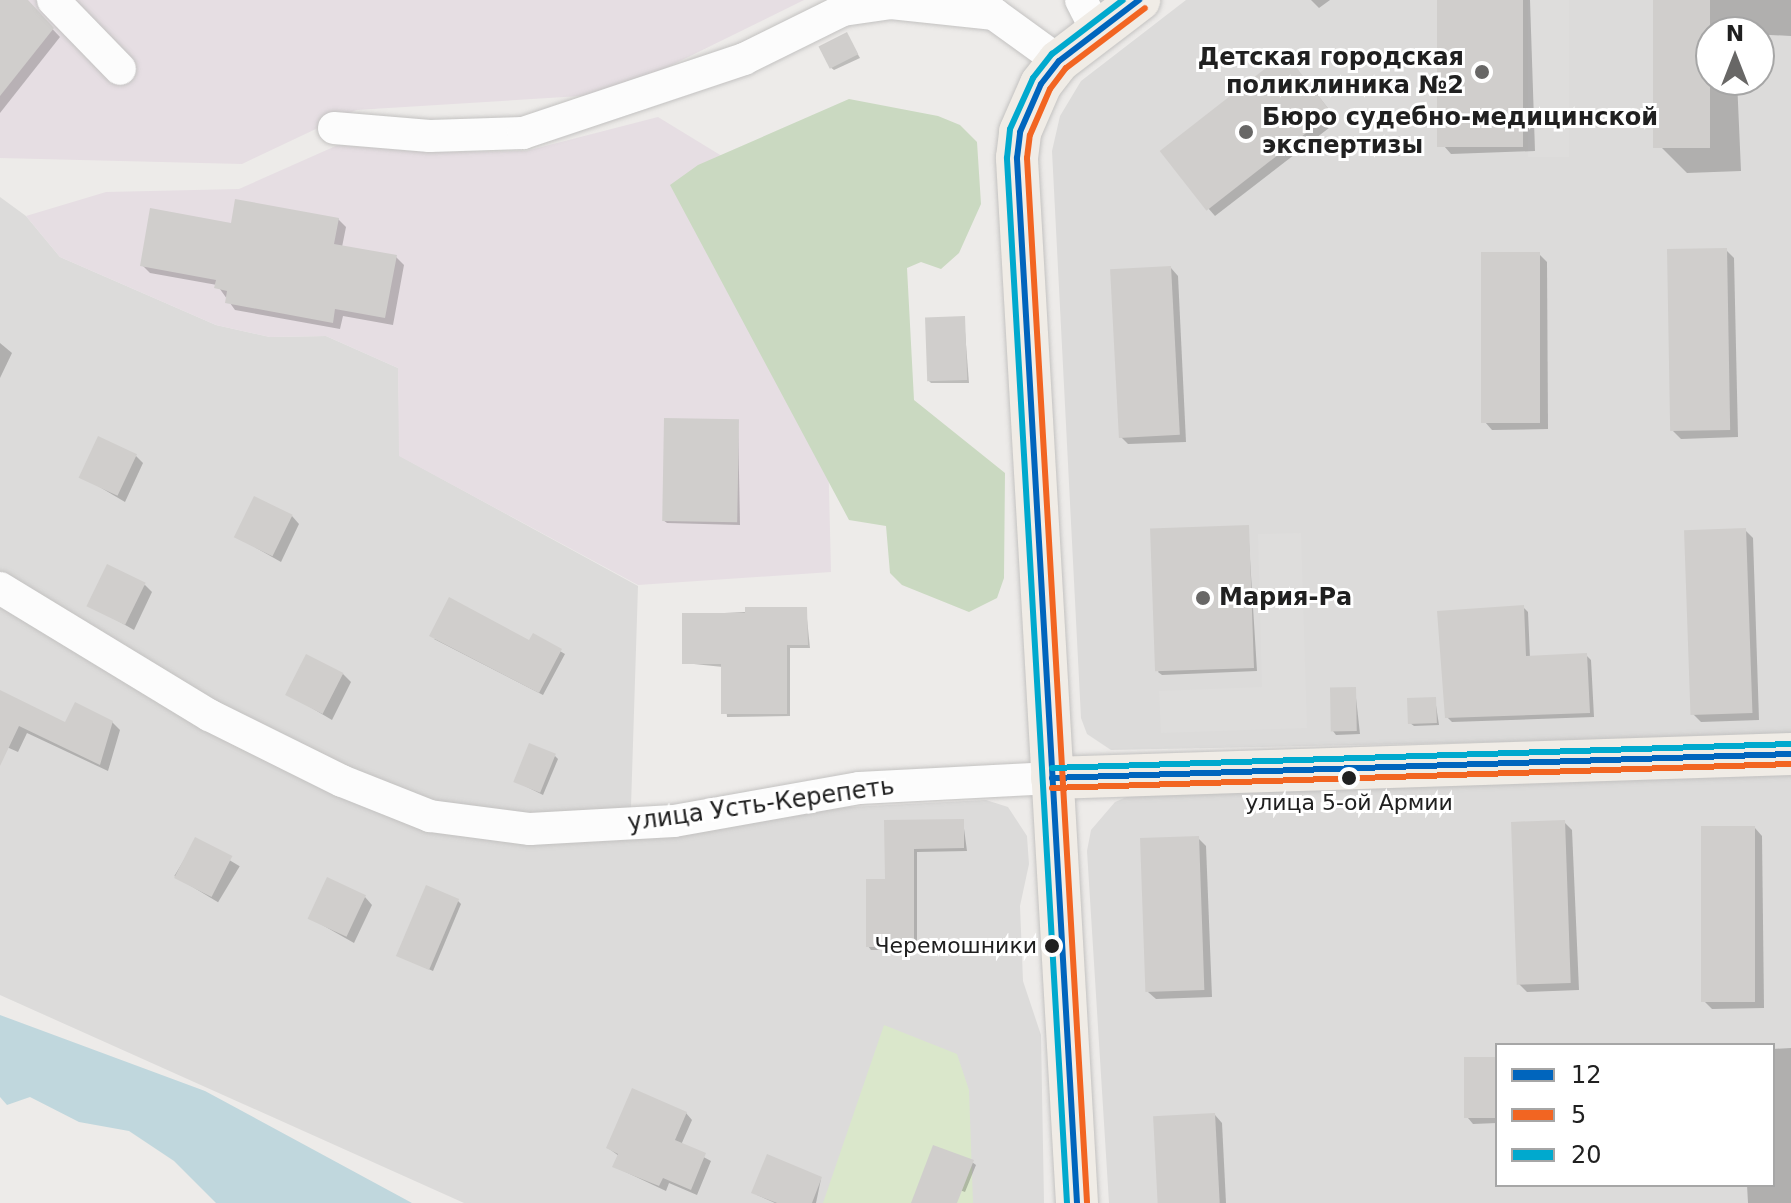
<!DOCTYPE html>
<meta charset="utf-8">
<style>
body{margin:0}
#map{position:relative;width:1791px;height:1203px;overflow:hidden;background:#edebe9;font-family:"DejaVu Sans",sans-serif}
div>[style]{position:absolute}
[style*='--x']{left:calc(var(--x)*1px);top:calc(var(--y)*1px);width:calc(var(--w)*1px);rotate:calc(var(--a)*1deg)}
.residential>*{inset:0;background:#dcdbda}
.industrial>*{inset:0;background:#e6dee3}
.grass>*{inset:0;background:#dae7cb}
.forest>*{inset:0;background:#cad9c1}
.parking>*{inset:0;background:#dedddc;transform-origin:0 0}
.water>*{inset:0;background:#c0d7dd}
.shadow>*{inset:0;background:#0003;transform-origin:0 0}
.building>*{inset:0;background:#d0cecc;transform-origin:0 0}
.roads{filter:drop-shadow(0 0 2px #c3c2c1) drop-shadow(0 0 2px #c3c2c1)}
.minor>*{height:32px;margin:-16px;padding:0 16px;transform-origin:16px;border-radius:16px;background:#fcfcfc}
.major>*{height:42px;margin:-21px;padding:0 21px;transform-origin:21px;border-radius:21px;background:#f0ece6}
.bus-1>*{height:6px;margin:-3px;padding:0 3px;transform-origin:3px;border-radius:3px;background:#0065bd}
.bus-2>*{height:6px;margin:-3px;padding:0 3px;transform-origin:3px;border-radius:3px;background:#f26522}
.bus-3>*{height:6px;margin:-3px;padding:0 3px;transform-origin:3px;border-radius:3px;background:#00a9ce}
.dots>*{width:22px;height:22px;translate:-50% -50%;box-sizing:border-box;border:4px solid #fff;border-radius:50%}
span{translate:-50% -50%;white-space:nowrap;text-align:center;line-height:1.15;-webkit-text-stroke:6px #fff;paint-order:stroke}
.bus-label{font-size:22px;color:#202020}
.right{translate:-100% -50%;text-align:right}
.poi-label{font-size:24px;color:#202020;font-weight:700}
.left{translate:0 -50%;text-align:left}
.street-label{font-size:24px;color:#202020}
.legend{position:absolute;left:1495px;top:1043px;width:280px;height:144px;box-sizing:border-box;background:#fff;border:2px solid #a6a6a6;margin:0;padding:10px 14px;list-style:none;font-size:24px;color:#202020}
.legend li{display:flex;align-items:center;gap:16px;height:40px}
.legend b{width:40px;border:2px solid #a6a6a6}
.north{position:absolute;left:1695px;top:16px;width:80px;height:80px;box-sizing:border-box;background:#fff;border:2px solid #a6a6a6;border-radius:50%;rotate:0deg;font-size:22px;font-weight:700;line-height:32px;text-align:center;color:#202020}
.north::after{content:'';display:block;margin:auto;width:28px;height:36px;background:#686766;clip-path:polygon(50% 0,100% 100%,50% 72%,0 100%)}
</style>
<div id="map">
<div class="residential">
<div style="clip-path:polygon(evenodd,1186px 0,1791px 0,1791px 736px,1111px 750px,1087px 734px,1081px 718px,1052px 151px,1060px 116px,1081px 81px,1186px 0,1711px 32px,1759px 32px,1759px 80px,1711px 80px,1711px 32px)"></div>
<div style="clip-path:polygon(0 197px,26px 216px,60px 257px,216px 325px,270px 337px,326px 336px,398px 368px,400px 456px,638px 586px,630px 838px,831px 808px,986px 800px,1008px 807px,1027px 836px,1029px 864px,1020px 906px,1023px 981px,1041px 1035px,1044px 1203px,464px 1203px,0 995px)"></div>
<div style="clip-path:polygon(evenodd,1791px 772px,1791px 1203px,1109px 1203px,1087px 851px,1091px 830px,1115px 802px,1136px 793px,1791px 772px,1497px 1045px,1773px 1045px,1773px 1185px,1497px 1185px,1497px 1045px)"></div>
</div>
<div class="industrial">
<div style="clip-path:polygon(0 0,804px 0,613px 94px,356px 110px,242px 164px,0 158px)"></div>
<div style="clip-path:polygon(658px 117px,797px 202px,824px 283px,831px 572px,638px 585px,399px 456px,398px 368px,326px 336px,270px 337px,216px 325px,60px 257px,26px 216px,106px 192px,239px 189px,338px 145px,429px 152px,526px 151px)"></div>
</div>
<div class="grass">
<div style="clip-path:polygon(884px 1025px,957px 1054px,969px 1090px,973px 1203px,823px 1203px)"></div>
</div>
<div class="forest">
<div style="clip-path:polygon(849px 99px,938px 116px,960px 125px,977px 142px,981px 204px,959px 253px,941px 269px,921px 262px,907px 268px,914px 400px,1005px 473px,1004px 578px,997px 598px,969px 612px,902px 585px,890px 573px,886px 526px,849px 520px,670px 185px,698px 165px)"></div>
</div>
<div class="parking">
<div style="left:1528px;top:0;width:41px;height:157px"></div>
<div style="clip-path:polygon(1301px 533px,1307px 728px,1161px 733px,1159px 691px,1262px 687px,1258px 534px)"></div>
</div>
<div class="water">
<div style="clip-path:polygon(0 1015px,205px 1091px,412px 1203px,216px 1203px,174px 1161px,129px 1131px,79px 1122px,30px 1097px,7px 1105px,0 1097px)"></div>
</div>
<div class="shadow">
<div style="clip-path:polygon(0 0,25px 0,60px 37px,0 113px)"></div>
<div style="clip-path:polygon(1311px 0,1330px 0,1319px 8px)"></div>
<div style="clip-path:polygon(1439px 0,1530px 0,1535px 151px,1451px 154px,1444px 146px)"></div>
<div style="clip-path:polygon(1655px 0,1791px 0,1791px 36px,1711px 32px,1711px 80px,1737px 80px,1741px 171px,1687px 173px,1661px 147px)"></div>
<div style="clip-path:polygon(846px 34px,860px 58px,834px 70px,830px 67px)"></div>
<div style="clip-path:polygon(1293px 64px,1338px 121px,1215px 216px,1208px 208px)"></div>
<div style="clip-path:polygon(338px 219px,346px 227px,342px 247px,396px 257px,404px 265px,393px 325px,343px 316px,340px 329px,235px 310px,217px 285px,150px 273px,142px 265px,233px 225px)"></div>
<div style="clip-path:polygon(1726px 250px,1734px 258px,1738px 437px,1681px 439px,1673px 431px)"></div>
<div style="clip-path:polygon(1539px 254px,1547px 262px,1548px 429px,1492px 430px,1485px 422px)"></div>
<div style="clip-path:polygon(1171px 268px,1178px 276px,1186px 442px,1128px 444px,1120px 436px)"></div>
<div style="clip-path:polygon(964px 318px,969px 383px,931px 383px,928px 380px)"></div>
<div style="clip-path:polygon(0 343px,12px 353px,0 378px)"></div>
<div style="clip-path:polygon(738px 421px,740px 525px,667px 523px,663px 520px)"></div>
<div style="clip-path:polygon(136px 456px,143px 463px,125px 502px,81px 476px)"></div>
<div style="clip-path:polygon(292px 516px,299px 524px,281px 562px,237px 537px)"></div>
<div style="clip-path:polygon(1248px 527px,1257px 671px,1162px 675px,1158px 672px)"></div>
<div style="clip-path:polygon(1745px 530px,1753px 538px,1759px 720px,1701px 722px,1693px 714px)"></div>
<div style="clip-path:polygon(145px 585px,152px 592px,134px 630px,90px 605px)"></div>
<div style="clip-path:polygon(1523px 607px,1528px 612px,1530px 658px,1586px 655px,1591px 660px,1594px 717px,1452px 722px,1447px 717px)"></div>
<div style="clip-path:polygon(806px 609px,810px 648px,790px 648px,790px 716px,727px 717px,723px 667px,684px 663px,684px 615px)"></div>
<div style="clip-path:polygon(534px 636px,565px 654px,543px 695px,434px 639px,530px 642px)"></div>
<div style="clip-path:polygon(343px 674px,351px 682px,332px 720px,288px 694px)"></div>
<div style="clip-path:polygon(1355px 689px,1360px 734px,1336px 735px,1333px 731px)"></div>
<div style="clip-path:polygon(0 692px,66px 725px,112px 722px,120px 730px,108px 771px,27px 733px,18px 752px,0 744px)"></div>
<div style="clip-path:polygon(1435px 699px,1439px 725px,1414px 726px,1410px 723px)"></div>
<div style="clip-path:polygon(555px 756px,558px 759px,543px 795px,515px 781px)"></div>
<div style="clip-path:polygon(963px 821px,967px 851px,917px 852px,917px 950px,871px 950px,868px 946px,887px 881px,886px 822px)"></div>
<div style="clip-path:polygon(1564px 822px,1572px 830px,1579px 990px,1527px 992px,1519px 984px)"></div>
<div style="clip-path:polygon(1755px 828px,1762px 836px,1764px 1008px,1712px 1009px,1704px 1001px)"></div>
<div style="clip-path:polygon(1198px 838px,1206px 846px,1212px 997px,1156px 999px,1148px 992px)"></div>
<div style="left:196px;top:840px;width:51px;height:42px;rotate:31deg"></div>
<div style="clip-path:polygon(365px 897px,372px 905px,354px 943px,310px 918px)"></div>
<div style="clip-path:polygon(458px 901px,461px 904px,433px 971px,399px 956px)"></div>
<div style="clip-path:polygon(1791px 1048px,1791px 1203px,1748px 1203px,1747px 1185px,1773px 1185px,1773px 1049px)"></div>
<div style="clip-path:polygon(1497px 1059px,1497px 1123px,1473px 1124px,1468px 1118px)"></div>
<div style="clip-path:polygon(686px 1113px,692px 1120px,681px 1145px,711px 1161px,697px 1195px,669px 1183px,666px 1191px,615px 1167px,619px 1156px,608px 1148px)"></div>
<div style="clip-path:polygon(1215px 1115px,1222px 1123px,1226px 1203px,1159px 1203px)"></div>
<div style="clip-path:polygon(768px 1157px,821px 1179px,816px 1203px,775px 1203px,757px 1195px,754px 1192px)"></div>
<div style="clip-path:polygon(972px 1162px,976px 1165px,965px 1192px,954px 1188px,948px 1203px,913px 1203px)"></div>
</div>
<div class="building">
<div style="clip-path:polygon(0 0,28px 0,54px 28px,0 96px)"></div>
<div style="left:1437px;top:0;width:86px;height:147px"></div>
<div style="left:1653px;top:0;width:57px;height:148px"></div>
<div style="left:847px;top:32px;width:25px;height:32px;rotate:63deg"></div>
<div style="left:1285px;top:53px;width:76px;height:159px;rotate:52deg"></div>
<div style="clip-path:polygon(235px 199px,339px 218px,334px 244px,397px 255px,385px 318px,335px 309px,333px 323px,225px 303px,227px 291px,214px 288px,216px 280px,140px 266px,150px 208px,231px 223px)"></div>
<div style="left:1727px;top:248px;width:182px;height:60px;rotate:89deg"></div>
<div style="left:1481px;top:252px;width:59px;height:171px"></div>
<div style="left:1171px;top:266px;width:169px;height:61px;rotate:87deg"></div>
<div style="left:965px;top:316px;width:64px;height:40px;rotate:88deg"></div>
<div style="left:664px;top:418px;width:75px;height:103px;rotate:1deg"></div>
<div style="left:98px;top:436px;width:43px;height:46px;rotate:25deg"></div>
<div style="left:254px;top:496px;width:43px;height:46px;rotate:26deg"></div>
<div style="left:1249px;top:525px;width:143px;height:99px;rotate:88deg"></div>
<div style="left:1746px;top:528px;width:185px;height:62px;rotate:88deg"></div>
<div style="left:107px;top:564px;width:43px;height:47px;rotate:26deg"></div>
<div style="clip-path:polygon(449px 597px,529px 640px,533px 633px,562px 649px,539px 693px,429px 636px)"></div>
<div style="clip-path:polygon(1524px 605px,1526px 656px,1587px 653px,1590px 713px,1445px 718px,1437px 611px)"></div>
<div style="clip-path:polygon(745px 607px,807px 607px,808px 645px,787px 645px,787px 714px,721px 714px,721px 664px,682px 664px,682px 613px,745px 613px)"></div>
<div style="left:306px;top:654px;width:42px;height:46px;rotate:27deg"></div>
<div style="left:1356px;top:687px;width:44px;height:26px;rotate:89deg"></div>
<div style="clip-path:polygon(0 690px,65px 722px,75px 702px,113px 721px,100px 765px,19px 726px,0 766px)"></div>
<div style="left:1436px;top:697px;width:26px;height:29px;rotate:88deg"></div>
<div style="left:529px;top:743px;width:29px;height:42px;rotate:22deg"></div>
<div style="clip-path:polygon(964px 819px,964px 848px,914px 849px,914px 947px,866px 947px,866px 879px,885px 879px,884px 820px)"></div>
<div style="left:1565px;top:820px;width:163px;height:54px;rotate:88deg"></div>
<div style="left:1701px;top:826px;width:54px;height:176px"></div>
<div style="left:1199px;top:836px;width:154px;height:59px;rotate:88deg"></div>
<div style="left:195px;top:837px;width:42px;height:46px;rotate:27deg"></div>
<div style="left:327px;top:877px;width:43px;height:46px;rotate:25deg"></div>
<div style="left:426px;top:885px;width:36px;height:77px;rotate:23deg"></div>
<div style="left:1497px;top:1057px;width:61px;height:33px;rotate:90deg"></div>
<div style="clip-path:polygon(632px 1088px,687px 1112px,675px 1140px,706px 1153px,691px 1190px,663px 1178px,659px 1186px,612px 1167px,618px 1154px,606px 1148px)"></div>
<div style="left:1215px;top:1113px;width:90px;height:62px;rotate:87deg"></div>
<div style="clip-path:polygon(933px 1145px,974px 1160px,957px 1203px,911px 1203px)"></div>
<div style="clip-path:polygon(767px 1154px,822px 1177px,812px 1203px,777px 1203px,751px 1193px)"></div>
</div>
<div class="roads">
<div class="minor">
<div style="--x:53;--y:0;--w:96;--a:45.8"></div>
<div style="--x:1081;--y:0;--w:34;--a:63"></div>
<div style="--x:334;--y:128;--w:96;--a:4.8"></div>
<div style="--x:430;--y:136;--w:93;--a:-1.8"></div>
<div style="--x:523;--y:133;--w:233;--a:-18.5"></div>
<div style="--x:744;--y:59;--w:110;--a:-26.3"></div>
<div style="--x:843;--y:10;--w:49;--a:-8.3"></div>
<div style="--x:891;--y:3;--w:104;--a:6.1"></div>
<div style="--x:994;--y:14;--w:80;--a:35.9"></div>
<div style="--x:0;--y:588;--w:245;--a:31.3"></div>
<div style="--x:209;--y:715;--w:148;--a:26.4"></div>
<div style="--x:342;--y:781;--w:95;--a:21.7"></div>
<div style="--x:430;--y:816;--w:101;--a:7.4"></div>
<div style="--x:530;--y:829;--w:144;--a:-3.2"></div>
<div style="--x:674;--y:821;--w:188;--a:-10.1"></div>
<div style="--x:859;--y:788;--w:193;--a:-3"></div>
</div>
<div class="major">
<div style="--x:1052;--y:778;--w:739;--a:-1.86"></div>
<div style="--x:1077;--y:1203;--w:1047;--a:-93.29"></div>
<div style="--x:1017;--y:158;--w:26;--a:-83"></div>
<div style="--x:1020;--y:132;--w:52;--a:-66.4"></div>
<div style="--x:1041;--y:84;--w:29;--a:-52"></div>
<div style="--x:1059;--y:61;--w:101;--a:-37.3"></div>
</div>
</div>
<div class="bus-1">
<div style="--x:1052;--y:778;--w:739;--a:-1.86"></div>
<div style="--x:1077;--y:1203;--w:1047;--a:-93.29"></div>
<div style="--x:1017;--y:158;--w:26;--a:-83"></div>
<div style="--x:1020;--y:132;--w:52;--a:-66.4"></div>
<div style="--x:1041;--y:84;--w:29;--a:-52"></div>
<div style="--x:1059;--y:61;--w:101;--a:-37.3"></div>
</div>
<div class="bus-2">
<div style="--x:1052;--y:788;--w:739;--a:-1.86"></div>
<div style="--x:1087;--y:1202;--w:1046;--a:-93.29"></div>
<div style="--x:1027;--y:158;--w:23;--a:-83"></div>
<div style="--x:1030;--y:135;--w:50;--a:-66.5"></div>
<div style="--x:1050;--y:89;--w:26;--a:-53"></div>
<div style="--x:1066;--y:68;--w:99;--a:-37.2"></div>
</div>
<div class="bus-3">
<div style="--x:1052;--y:768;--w:739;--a:-1.86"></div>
<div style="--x:1067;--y:1203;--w:1047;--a:-93.29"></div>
<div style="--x:1007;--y:158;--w:29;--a:-84"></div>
<div style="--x:1010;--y:129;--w:56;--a:-65.7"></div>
<div style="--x:1033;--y:78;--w:31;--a:-52"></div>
<div style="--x:1052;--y:54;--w:89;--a:-37.3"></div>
</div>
<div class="dots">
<div style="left:1482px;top:72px;background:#686766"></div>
<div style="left:1246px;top:132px;background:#686766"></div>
<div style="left:1203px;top:598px;background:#686766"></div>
<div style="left:1349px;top:778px;background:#202020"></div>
<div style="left:1052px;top:946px;background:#202020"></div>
</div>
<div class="bus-label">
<span style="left:1349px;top:803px">улица 5-ой Армии</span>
<span class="right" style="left:1037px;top:946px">Черемошники</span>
</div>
<div class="poi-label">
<span class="right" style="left:1464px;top:72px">Детская городская<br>поликлиника №2</span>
<span class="left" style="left:1262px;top:132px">Бюро судебно-медицинской<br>экспертизы</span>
<span class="left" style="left:1219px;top:598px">Мария-Ра</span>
</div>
<div class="street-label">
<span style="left:761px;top:805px;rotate:-8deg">улица Усть-Керепеть</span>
</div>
<ul class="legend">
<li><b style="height:10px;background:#0065bd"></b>12</li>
<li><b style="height:10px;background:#f26522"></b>5</li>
<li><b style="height:10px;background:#00a9ce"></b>20</li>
</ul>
<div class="north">N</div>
</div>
